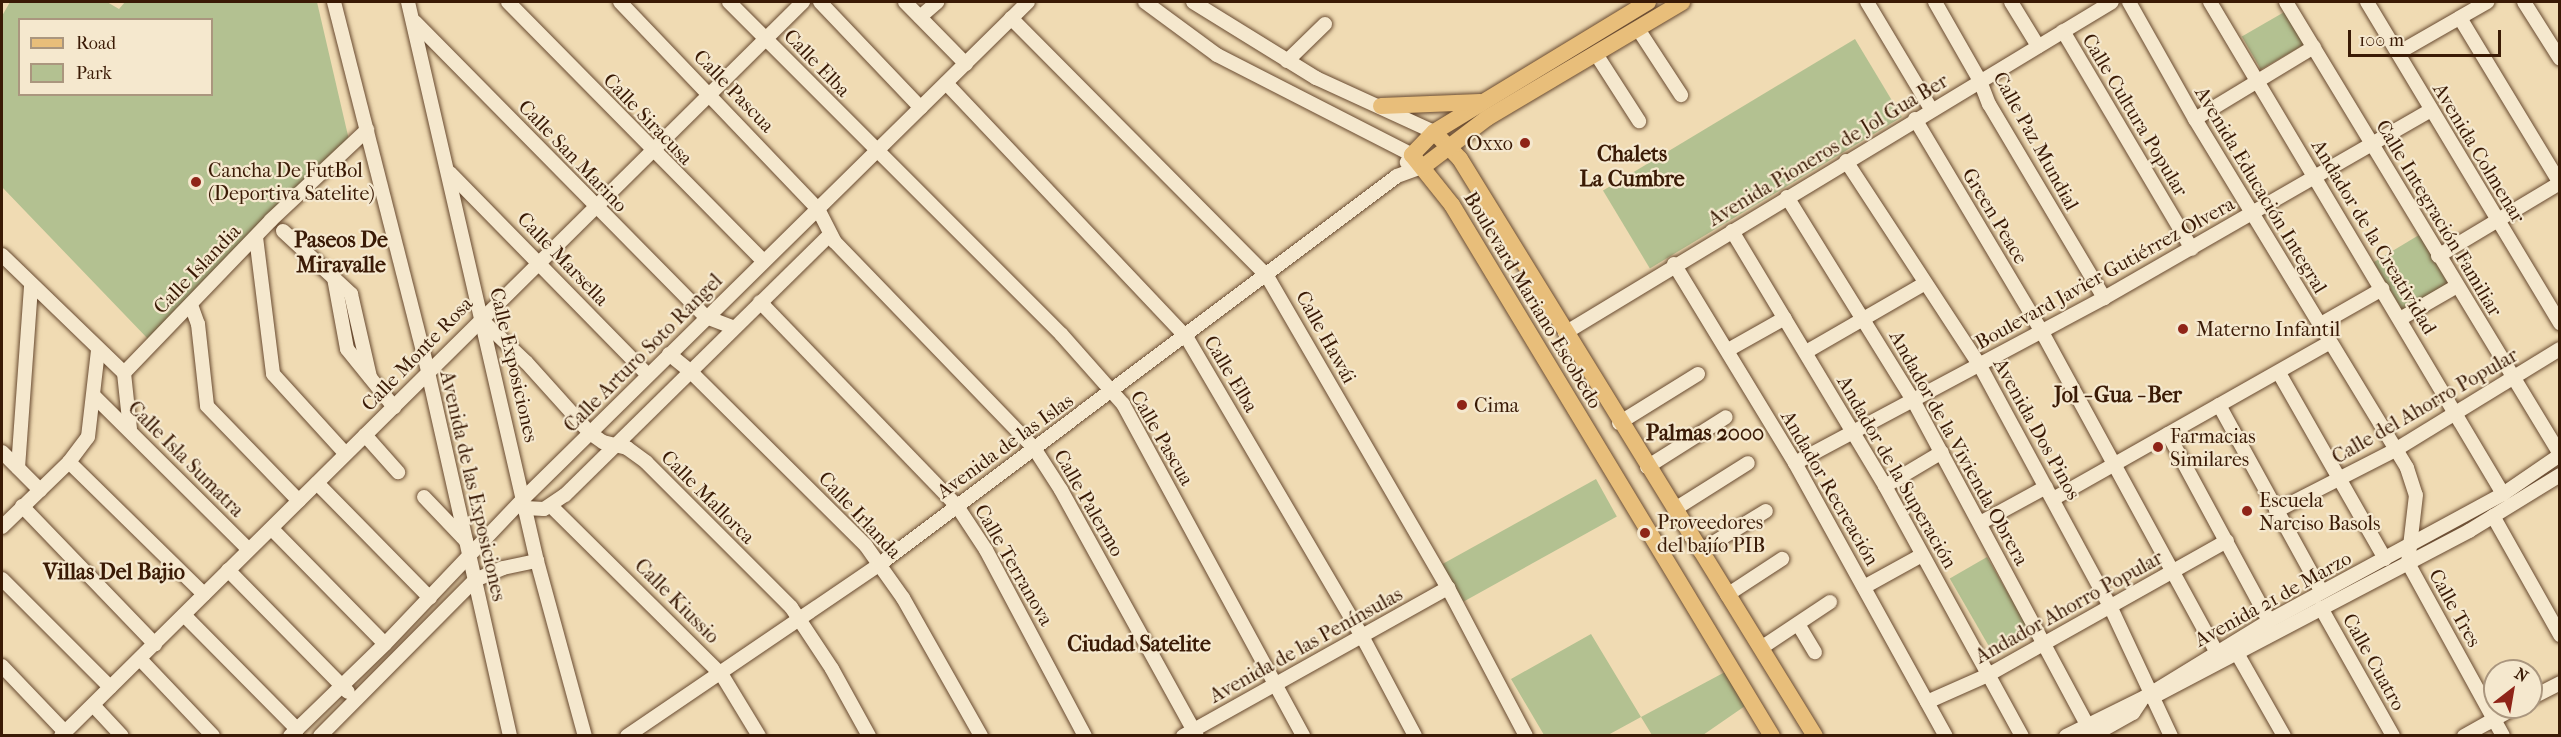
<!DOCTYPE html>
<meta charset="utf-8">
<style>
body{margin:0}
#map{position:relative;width:2561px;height:737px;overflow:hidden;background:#f0dbb3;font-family:"IM FELL French Canon",serif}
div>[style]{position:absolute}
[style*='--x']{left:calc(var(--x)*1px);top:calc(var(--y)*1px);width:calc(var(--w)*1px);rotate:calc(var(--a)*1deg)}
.green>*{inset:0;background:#b3c191;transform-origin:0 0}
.roads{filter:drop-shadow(0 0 2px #684a30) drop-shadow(0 0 2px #684a30)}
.minor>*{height:14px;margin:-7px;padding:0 7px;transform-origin:7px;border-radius:7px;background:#f5e8ce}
.major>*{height:16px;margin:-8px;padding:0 8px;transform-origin:8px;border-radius:8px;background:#e8be7a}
.dots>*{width:16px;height:16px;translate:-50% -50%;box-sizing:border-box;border:3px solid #f5e8ce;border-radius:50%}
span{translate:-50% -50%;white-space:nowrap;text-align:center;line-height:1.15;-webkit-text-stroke:4.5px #f5e8ce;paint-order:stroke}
.street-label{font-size:20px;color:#3a1a05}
.poi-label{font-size:20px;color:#3a1a05}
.right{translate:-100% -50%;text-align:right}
.left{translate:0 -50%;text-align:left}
.quarter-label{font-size:22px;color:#3a1a05;font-weight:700}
.frame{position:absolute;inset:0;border:3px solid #3a1a05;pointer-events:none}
.legend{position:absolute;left:18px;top:18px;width:195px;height:78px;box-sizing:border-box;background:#f5e8ce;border:2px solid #aa967e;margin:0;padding:8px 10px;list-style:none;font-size:18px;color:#3a1a05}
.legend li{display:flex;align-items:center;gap:12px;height:30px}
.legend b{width:30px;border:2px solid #aa967e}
.north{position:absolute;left:2483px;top:659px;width:60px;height:60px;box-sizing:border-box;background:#f5e8ce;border:2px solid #aa967e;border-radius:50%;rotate:31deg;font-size:16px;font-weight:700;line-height:24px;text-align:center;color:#3a1a05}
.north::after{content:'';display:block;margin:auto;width:21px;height:27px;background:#8f2418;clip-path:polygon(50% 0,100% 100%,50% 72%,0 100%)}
.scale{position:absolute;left:2348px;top:30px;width:153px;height:27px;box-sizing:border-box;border:3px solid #3a1a05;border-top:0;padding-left:8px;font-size:18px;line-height:21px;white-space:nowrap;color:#3a1a05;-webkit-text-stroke:4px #f5e8ce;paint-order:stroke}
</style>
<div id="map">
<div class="green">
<div style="clip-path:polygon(evenodd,10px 2px,107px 2px,119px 9px,125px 2px,317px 2px,349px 140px,149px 340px,2px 187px,2px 16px,10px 2px,20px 20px,212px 20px,212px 94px,20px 94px,20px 20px)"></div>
<div style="left:2286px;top:11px;width:38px;height:51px;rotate:60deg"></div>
<div style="left:1855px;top:39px;width:91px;height:294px;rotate:59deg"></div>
<div style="left:2419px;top:235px;width:56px;height:53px;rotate:59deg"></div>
<div style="left:1596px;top:479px;width:43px;height:176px;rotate:61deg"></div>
<div style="left:1987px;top:557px;width:91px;height:43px;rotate:60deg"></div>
<div style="clip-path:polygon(1591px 634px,1641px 717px,1725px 672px,1745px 706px,1703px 735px,1652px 735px,1641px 717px,1608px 735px,1544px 735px,1511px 679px)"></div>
</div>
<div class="roads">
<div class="minor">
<div style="--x:334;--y:2;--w:382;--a:75.7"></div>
<div style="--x:428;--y:372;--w:373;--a:77.3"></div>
<div style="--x:408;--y:2;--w:574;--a:77.01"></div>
<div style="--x:537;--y:561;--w:181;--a:74.7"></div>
<div style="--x:508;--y:2;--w:363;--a:45.4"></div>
<div style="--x:620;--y:2;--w:286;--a:46.3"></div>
<div style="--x:818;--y:209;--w:37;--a:63"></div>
<div style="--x:835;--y:242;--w:286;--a:46"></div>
<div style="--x:1034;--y:448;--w:50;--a:57.3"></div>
<div style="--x:1061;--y:490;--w:281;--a:61.1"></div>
<div style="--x:729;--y:2;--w:470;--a:45"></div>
<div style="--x:1061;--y:334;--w:94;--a:48.5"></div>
<div style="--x:1123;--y:404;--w:378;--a:61.5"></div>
<div style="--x:820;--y:2;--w:146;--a:46.4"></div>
<div style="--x:905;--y:2;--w:87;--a:45.5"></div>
<div style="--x:1145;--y:2;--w:89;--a:36.4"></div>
<div style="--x:1217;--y:55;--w:219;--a:27.1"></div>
<div style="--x:1412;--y:155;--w:9;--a:126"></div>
<div style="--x:1193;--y:2;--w:145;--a:31.7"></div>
<div style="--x:1316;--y:78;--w:130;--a:24.6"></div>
<div style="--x:1867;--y:2;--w:125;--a:59.1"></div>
<div style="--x:1935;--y:2;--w:91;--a:60.3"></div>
<div style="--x:1980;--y:81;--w:25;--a:69"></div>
<div style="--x:1989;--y:104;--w:226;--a:59.3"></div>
<div style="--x:2011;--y:2;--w:52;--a:58.5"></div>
<div style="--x:2129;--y:2;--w:134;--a:60.6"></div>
<div style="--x:2195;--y:119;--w:408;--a:58.7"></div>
<div style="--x:2407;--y:468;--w:28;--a:72"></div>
<div style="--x:2416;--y:495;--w:68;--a:96.7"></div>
<div style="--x:2408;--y:563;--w:197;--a:61.2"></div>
<div style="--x:2210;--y:2;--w:573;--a:59.22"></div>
<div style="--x:2286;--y:2;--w:529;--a:58.78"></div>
<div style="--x:2367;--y:2;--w:375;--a:59"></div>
<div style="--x:2524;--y:2;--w:67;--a:57.7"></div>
<div style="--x:920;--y:17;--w:23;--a:-41"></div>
<div style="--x:1011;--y:18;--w:363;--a:45.2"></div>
<div style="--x:1267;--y:276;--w:361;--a:59.9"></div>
<div style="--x:1448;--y:588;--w:167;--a:62.2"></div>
<div style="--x:2460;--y:18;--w:193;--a:58.8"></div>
<div style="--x:415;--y:22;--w:414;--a:45.4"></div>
<div style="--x:706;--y:317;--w:28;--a:21"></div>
<div style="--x:1638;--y:29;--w:79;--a:56.9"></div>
<div style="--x:2063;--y:31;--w:253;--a:59.4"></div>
<div style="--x:2398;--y:53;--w:103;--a:-29.8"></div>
<div style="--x:1596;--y:54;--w:80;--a:57.3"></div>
<div style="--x:1287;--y:61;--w:53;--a:-44.2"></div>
<div style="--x:946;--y:83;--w:351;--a:46.6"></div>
<div style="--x:1187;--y:338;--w:348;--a:59.6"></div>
<div style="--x:1363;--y:638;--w:111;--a:62"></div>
<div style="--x:1915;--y:119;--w:248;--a:59.2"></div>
<div style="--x:2042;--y:332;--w:366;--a:61.4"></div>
<div style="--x:2195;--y:119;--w:139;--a:-31.2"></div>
<div style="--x:1846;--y:161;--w:243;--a:56.8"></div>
<div style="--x:1979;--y:364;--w:275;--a:61.6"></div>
<div style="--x:2110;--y:606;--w:144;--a:64.9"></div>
<div style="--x:450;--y:173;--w:283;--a:45.6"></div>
<div style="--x:1787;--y:197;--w:239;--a:58.2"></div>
<div style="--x:1913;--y:400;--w:368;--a:61.8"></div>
<div style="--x:283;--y:231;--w:93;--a:42.8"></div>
<div style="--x:351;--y:294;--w:85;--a:77.1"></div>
<div style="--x:1732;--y:231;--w:297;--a:59"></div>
<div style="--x:1885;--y:486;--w:285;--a:61.3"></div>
<div style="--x:256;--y:237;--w:138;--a:82.9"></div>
<div style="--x:273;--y:374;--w:107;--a:47.7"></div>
<div style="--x:2;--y:255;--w:170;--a:44"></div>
<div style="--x:2438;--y:256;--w:142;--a:-30.9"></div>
<div style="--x:1674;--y:264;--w:233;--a:58.7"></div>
<div style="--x:1795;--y:463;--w:312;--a:61.1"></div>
<div style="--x:334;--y:278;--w:72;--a:79.6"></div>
<div style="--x:347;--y:349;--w:75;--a:51"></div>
<div style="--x:760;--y:302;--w:284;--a:46"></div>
<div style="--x:957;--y:506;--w:53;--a:56.6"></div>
<div style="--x:986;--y:550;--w:211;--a:62"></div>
<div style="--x:191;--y:305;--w:20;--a:70"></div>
<div style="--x:198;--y:324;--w:82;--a:83.7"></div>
<div style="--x:207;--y:406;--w:132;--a:45.9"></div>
<div style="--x:2400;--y:319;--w:66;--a:-30.1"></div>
<div style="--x:485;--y:323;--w:57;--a:43.6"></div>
<div style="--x:526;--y:362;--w:96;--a:48"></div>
<div style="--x:590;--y:433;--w:16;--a:35"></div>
<div style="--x:603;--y:442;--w:25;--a:14"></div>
<div style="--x:627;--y:448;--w:24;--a:36"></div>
<div style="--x:646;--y:462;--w:205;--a:45"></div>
<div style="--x:791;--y:607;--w:74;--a:56.5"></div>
<div style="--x:832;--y:669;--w:77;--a:61.1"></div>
<div style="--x:2319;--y:325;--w:73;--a:-29.7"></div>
<div style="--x:1565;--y:333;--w:639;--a:-31.18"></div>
<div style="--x:1728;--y:350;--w:65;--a:-29.3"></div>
<div style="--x:1806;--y:352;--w:136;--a:-30"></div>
<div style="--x:669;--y:354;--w:27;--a:39"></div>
<div style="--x:690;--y:371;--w:248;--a:44.8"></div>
<div style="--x:866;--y:546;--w:64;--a:54.6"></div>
<div style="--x:903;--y:598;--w:159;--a:60.5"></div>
<div style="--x:124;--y:373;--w:212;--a:-46.1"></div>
<div style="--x:271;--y:220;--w:132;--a:-43.2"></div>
<div style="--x:124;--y:373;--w:56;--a:83.9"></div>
<div style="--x:2279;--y:373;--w:214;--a:60.3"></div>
<div style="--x:94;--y:396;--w:218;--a:44.8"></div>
<div style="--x:2219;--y:405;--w:213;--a:61.2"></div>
<div style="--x:1619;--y:423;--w:93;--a:-31.8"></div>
<div style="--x:2168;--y:434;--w:213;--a:61.6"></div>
<div style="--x:365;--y:435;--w:50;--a:48.3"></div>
<div style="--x:2;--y:452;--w:54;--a:45"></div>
<div style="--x:69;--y:462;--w:189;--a:44.4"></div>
<div style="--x:1795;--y:463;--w:350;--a:-28.1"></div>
<div style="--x:2104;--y:298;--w:377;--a:-29.9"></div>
<div style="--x:1647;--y:467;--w:93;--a:-32.3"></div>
<div style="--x:18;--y:468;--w:183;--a:-85.9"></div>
<div style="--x:317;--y:483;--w:161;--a:45.5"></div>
<div style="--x:1885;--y:486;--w:66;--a:-30.8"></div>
<div style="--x:424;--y:497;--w:61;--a:46.3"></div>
<div style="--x:2053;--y:499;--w:318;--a:-29.5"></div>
<div style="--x:22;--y:506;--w:192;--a:46.1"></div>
<div style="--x:551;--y:506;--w:240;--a:44.7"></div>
<div style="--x:722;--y:675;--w:71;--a:58.8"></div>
<div style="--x:525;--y:508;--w:19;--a:3"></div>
<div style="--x:544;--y:509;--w:25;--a:-34"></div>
<div style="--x:565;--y:495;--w:371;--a:-44.5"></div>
<div style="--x:1675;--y:509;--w:86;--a:-32.2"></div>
<div style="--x:2276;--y:511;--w:134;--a:-27.1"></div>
<div style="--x:2395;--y:450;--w:193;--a:-31.5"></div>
<div style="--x:2493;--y:516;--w:137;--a:60.6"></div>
<div style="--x:1980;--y:523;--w:75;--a:-28.6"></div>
<div style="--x:2;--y:527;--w:93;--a:-44.1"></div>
<div style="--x:69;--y:462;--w:31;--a:-53"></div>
<div style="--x:88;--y:437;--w:88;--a:-83.4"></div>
<div style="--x:272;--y:529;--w:161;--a:45.5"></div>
<div style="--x:1700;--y:551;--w:77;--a:-31.2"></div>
<div style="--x:228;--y:570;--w:171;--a:45.5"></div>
<div style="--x:2;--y:579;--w:153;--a:45"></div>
<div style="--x:1864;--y:587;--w:66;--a:-28.9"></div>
<div style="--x:1727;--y:595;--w:66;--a:-33.2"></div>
<div style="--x:2321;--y:608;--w:147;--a:60.6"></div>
<div style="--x:184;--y:615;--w:161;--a:45.3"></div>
<div style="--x:1798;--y:624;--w:33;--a:59"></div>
<div style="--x:1761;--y:648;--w:83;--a:-33.7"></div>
<div style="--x:2238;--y:655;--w:93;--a:60.4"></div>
<div style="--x:140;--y:659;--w:106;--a:46.5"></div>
<div style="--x:2;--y:666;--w:91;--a:46.3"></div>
<div style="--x:2153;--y:697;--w:357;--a:-27.7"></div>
<div style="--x:2469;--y:531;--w:107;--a:-31.6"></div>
<div style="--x:2531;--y:698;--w:33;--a:-27"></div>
<div style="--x:1927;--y:702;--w:67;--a:-23.9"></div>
<div style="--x:1988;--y:675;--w:274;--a:-29.3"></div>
<div style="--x:93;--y:705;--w:42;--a:46.9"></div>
<div style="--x:61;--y:736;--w:1044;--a:-44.69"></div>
<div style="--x:290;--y:736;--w:132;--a:-44.1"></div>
<div style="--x:385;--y:644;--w:202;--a:-46.4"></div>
<div style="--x:524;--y:498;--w:707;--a:-44.54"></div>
<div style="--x:320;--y:736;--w:220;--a:-45.2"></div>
<div style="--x:475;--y:580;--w:30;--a:-23"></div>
<div style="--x:503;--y:568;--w:35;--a:-12"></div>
<div style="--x:627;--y:736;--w:306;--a:-34.2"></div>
<div style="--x:880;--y:564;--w:646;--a:-36.89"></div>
<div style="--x:1397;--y:176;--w:29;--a:-20"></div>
<div style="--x:1183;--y:736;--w:304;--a:-29.2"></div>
<div style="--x:2066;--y:736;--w:88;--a:-26.3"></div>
<div style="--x:2145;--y:697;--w:145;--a:-31.5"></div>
<div style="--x:2269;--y:621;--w:266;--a:-28.5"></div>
<div style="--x:2503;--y:494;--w:69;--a:-34.4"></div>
<div style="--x:2092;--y:736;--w:47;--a:-29.3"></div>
<div style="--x:2133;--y:713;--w:14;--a:-56"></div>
<div style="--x:2464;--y:736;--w:60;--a:-29.1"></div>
</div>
<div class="major">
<div style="--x:1648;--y:2;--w:250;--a:148.7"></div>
<div style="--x:1434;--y:132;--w:32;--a:134"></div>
<div style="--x:1412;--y:155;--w:64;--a:51.3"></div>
<div style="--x:1452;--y:205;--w:620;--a:58.93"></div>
<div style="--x:1381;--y:106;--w:99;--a:-2.3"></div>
<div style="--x:1434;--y:132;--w:37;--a:46"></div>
<div style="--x:1460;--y:159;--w:677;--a:58.4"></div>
<div style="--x:1424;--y:166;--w:79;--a:-37.3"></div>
<div style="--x:1487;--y:118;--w:227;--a:-30.7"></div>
</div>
</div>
<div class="dots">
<div style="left:1525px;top:143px;background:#8f2418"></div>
<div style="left:196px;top:182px;background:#8f2418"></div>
<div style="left:2183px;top:329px;background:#8f2418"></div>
<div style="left:1462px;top:405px;background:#8f2418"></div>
<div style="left:2158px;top:447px;background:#8f2418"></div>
<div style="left:2247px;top:511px;background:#8f2418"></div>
<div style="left:1645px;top:533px;background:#8f2418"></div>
</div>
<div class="street-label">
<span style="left:817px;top:63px;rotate:46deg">Calle Elba</span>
<span style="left:734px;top:91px;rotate:46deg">Calle Pascua</span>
<span style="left:2135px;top:115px;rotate:59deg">Calle Cultura Popular</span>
<span style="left:648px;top:119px;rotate:46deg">Calle Siracusa</span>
<span style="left:2036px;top:141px;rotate:61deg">Calle Paz Mundial</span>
<span style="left:1828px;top:150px;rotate:-31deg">Avenida Pioneros de Jol Gua Ber</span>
<span style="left:2479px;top:153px;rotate:59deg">Avenida Colmenar</span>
<span style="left:573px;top:156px;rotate:46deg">Calle San Marino</span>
<span style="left:2261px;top:190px;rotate:59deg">Avenida Educación Integral</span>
<span style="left:1995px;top:216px;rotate:59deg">Green Peace</span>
<span style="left:2439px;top:218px;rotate:59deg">Calle Integración Familiar</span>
<span style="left:2374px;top:237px;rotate:59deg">Andador de la Creatividad</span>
<span style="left:563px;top:259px;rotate:46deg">Calle Marsella</span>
<span style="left:197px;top:269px;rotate:-46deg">Calle Islandia</span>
<span style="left:2105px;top:273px;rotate:-29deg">Boulevard Javier Gutiérrez Olvera</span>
<span style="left:1533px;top:300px;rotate:59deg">Boulevard Mariano Escobedo</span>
<span style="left:1326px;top:337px;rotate:61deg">Calle Hawái</span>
<span style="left:643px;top:353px;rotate:-45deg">Calle Arturo Soto Rangel</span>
<span style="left:417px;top:354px;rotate:-46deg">Calle Monte Rosa</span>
<span style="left:514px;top:365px;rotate:77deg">Calle Exposiciones</span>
<span style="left:1231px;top:374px;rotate:59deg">Calle Elba</span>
<span style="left:2425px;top:406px;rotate:-30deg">Calle del Ahorro Popular</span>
<span style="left:2037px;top:429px;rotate:61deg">Avenida Dos Pinos</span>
<span style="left:1162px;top:438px;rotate:60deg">Calle Pascua</span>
<span style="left:1005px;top:446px;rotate:-36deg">Avenida de las Islas</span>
<span style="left:1959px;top:448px;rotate:61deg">Andador de la Vivienda Obrera</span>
<span style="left:186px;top:459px;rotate:45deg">Calle Isla Sumatra</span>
<span style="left:1897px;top:472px;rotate:60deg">Andador de la Superación</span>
<span style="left:473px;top:486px;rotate:77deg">Avenida de las Exposiciones</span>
<span style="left:1830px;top:488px;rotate:60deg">Andador Recreación</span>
<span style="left:708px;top:497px;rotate:45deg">Calle Mallorca</span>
<span style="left:1089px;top:503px;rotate:60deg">Calle Palermo</span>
<span style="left:860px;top:515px;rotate:47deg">Calle Irlanda</span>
<span style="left:1014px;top:565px;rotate:60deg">Calle Terranova</span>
<span style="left:2273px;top:599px;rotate:-29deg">Avenida 21 de Marzo</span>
<span style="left:677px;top:601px;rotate:45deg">Calle Kiussio</span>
<span style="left:2069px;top:607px;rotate:-29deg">Andador Ahorro Popular</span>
<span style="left:2455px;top:608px;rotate:61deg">Calle Tres</span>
<span style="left:1306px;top:645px;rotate:-29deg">Avenida de las Penínsulas</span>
<span style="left:2374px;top:662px;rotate:61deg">Calle Cuatro</span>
</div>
<div class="poi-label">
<span class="right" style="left:1513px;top:143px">Oxxo</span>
<span class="left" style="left:208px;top:182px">Cancha De FutBol<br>(Deportiva Satelite)</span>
<span class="left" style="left:2196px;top:329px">Materno Infantil</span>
<span class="left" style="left:1474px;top:405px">Cima</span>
<span class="left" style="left:2170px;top:448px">Farmacias<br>Similares</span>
<span class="left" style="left:2259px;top:512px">Escuela<br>Narciso Basols</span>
<span class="left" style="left:1657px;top:534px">Proveedores<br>del bajío PIB</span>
</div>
<div class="quarter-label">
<span style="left:1632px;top:167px">Chalets<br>La Cumbre</span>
<span style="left:341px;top:253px">Paseos De<br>Miravalle</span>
<span style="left:2118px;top:396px">Jol - Gua - Ber</span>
<span style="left:1705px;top:434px">Palmas 2000</span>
<span style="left:114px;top:573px">Villas Del Bajio</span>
<span style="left:1139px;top:645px">Ciudad Satelite</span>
</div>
<div class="frame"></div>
<ul class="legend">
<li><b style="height:8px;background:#e8be7a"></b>Road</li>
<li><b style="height:16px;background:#b3c191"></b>Park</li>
</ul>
<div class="north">N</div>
<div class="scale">100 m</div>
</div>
